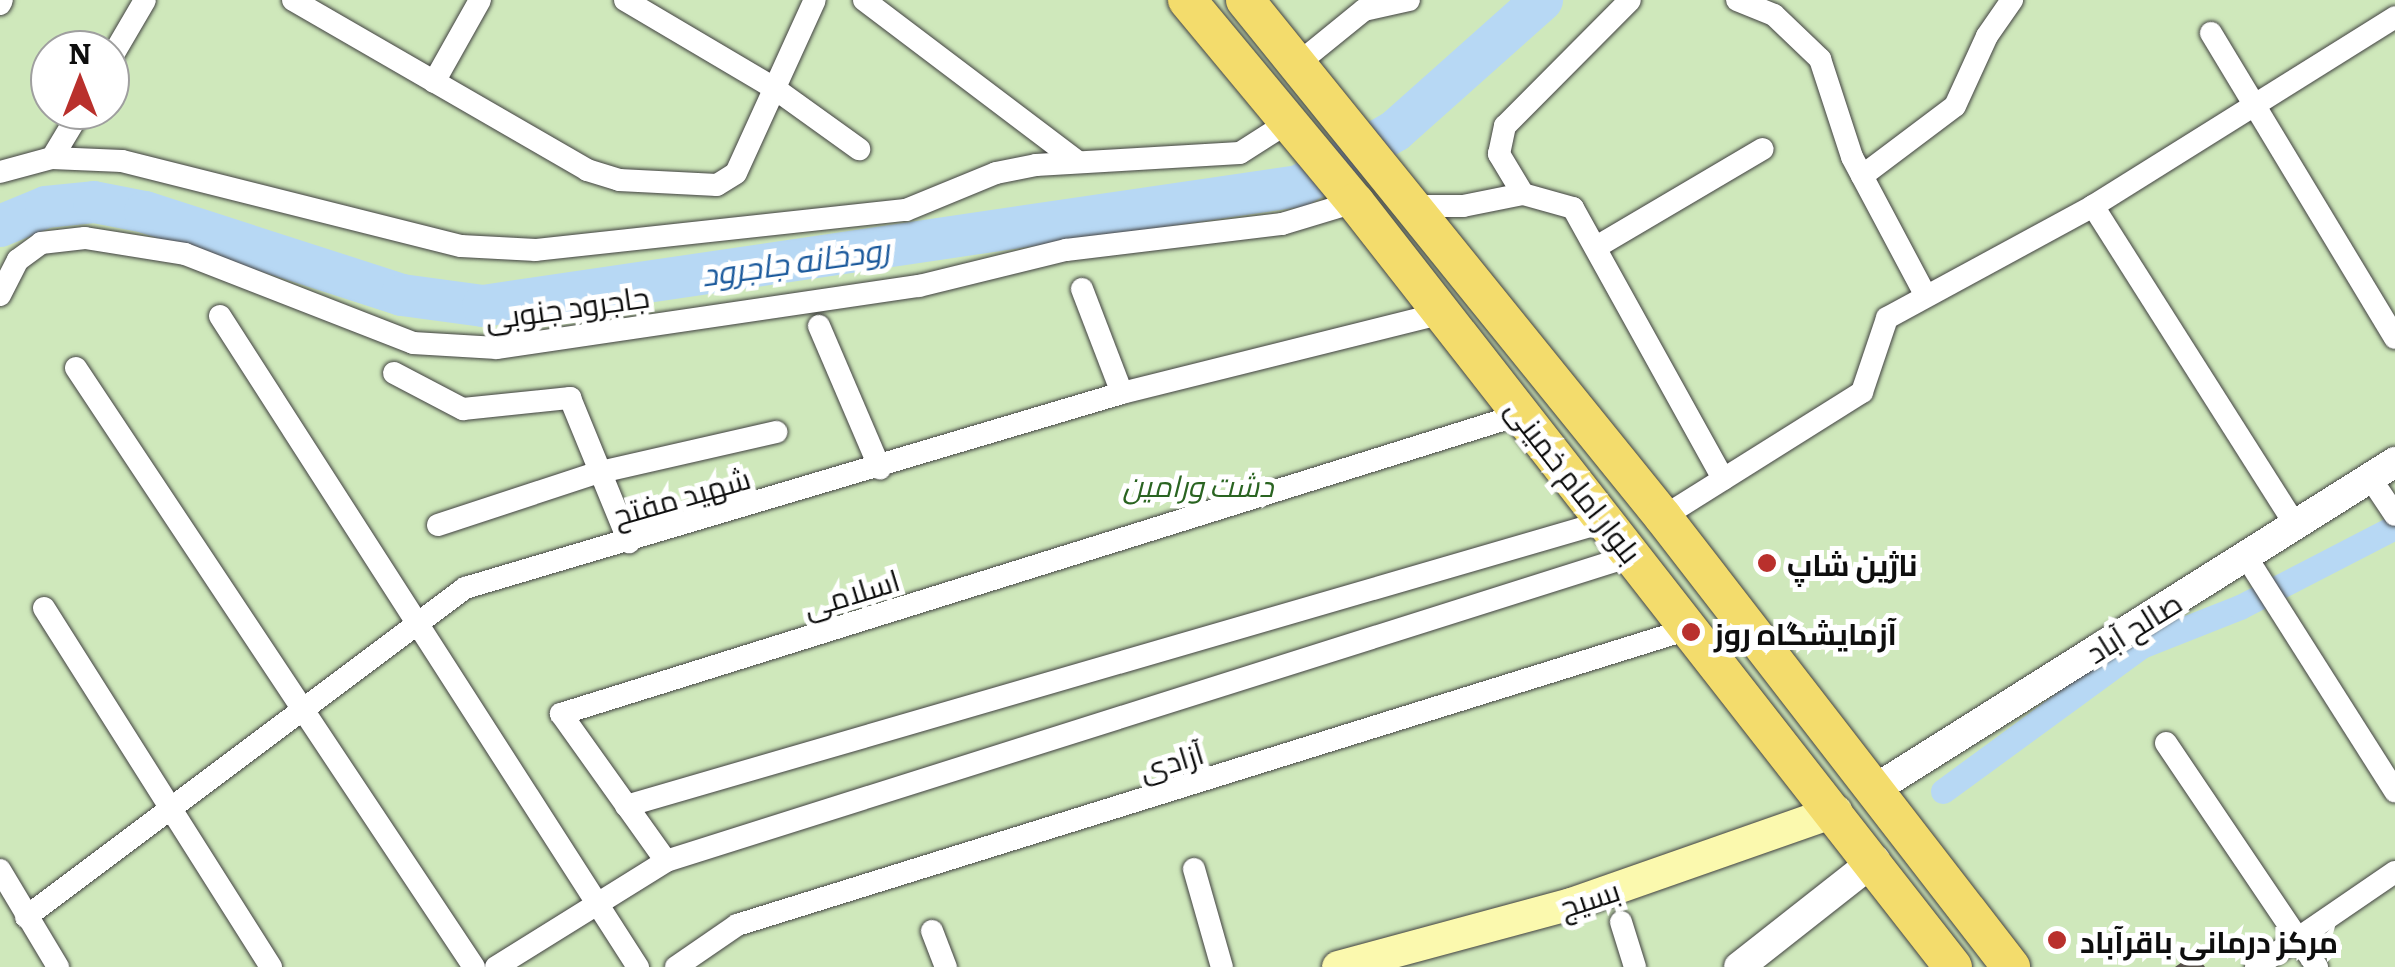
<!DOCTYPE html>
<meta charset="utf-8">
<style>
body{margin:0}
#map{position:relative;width:2395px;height:967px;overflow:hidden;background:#fefdf0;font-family:Literata,Cairo,serif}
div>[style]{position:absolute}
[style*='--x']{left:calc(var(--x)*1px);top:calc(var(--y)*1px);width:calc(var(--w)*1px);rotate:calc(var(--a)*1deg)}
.green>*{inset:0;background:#cfe8bb}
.canal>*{height:25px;margin:-12.5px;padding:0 12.5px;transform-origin:12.5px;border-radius:12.5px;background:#b7d8f4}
.river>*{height:42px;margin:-21px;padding:0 21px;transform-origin:21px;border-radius:21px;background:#b7d8f4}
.building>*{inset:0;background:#57514b}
.roads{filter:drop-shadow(0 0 2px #414141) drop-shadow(0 0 2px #414141)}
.minor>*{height:22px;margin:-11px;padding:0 11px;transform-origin:11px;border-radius:11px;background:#fff}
.tertiary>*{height:30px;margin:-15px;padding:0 15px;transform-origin:15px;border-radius:15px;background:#fff}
.secondary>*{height:32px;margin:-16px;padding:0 16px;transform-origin:16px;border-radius:16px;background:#fbf9ae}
.primary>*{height:38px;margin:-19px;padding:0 19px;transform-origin:19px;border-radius:19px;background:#f3dc6c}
.dots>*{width:28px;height:28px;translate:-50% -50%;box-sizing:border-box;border:5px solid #fff;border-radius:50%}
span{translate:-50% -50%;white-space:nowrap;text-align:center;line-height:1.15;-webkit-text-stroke:10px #fff;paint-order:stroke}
.street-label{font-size:30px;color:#0e0e0e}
.park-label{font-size:30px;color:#2a6421;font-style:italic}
.poi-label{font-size:30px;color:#0e0e0e;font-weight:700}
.left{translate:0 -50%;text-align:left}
.water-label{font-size:32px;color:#1c5a9c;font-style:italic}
.north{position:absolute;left:30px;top:30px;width:100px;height:100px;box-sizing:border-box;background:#fff;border:2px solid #9f9f9f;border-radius:50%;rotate:0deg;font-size:28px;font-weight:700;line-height:40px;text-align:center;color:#0e0e0e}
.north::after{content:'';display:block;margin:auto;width:35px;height:45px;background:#b9302c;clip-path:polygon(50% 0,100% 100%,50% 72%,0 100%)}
</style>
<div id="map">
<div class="green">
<div style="clip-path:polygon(evenodd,0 0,2395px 0,2395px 967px,0 967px,0 0,50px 50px,110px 50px,110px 110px,50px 110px,50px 50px)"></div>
</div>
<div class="canal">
<div style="--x:1943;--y:791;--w:245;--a:-36.2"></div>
<div style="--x:2141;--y:646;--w:106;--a:-21.5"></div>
<div style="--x:2240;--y:607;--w:174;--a:-27.3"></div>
</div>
<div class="river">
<div style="--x:0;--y:226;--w:50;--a:-22.4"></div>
<div style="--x:46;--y:207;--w:48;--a:-5.9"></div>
<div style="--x:94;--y:202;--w:52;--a:11.1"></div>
<div style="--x:145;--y:212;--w:270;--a:17.9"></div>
<div style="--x:402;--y:295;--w:82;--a:7.7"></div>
<div style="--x:483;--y:306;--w:825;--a:-8.37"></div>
<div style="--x:1299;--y:186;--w:111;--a:-29.8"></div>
<div style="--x:1395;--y:131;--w:197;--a:-41.7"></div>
</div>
<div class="building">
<div style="clip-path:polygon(2195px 953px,2205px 967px,2175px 967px)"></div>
</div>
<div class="roads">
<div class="minor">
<div style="--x:293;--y:0;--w:340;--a:30"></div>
<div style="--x:587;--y:170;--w:34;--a:17"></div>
<div style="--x:619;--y:180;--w:98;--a:2.9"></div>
<div style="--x:717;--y:185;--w:22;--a:-32"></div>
<div style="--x:736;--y:173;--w:190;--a:-65.5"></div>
<div style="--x:625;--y:0;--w:173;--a:30.6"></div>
<div style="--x:774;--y:88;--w:105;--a:35.7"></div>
<div style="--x:864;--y:0;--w:268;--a:37.1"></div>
<div style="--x:1737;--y:0;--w:40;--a:22"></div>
<div style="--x:1774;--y:15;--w:64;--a:43.7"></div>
<div style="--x:1820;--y:59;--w:103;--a:71.9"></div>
<div style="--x:1852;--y:157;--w:157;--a:62"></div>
<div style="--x:0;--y:4;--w:4;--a:-63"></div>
<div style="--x:2211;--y:33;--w:356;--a:58.9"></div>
<div style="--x:110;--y:60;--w:69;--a:-59.7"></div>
<div style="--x:1295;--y:66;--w:89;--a:-39.1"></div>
<div style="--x:1364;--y:10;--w:46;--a:-12.5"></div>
<div style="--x:434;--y:82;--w:94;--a:-60.7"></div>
<div style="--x:52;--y:158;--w:56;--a:-58.9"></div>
<div style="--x:0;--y:172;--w:54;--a:-15.1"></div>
<div style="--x:52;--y:158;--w:70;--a:2.5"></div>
<div style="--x:122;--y:161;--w:349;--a:14.1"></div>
<div style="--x:461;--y:246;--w:75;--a:3.1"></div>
<div style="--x:536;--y:250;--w:372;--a:-6.2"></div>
<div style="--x:906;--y:210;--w:97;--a:-22.3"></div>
<div style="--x:996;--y:173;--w:41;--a:-11.3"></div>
<div style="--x:1036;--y:165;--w:204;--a:-3.4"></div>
<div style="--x:1240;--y:153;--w:59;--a:-32.6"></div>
<div style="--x:1862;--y:176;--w:116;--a:-37"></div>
<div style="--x:1955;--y:106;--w:77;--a:-65.4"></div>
<div style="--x:1987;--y:36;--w:44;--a:-55.2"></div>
<div style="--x:1523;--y:194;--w:47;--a:-121"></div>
<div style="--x:1499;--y:154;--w:29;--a:-78"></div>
<div style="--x:1505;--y:126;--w:177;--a:-45.2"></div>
<div style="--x:1409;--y:206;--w:54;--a:0"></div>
<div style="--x:1463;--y:206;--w:61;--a:-11.3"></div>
<div style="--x:1523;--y:194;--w:52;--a:15.6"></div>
<div style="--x:1573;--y:208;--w:310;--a:61"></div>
<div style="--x:2093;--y:206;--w:377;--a:57.6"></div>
<div style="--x:1598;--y:246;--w:191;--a:-30.5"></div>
<div style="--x:1082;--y:289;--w:111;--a:69"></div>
<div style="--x:0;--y:295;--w:39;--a:-63"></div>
<div style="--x:18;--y:260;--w:29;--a:-36"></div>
<div style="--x:41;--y:243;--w:44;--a:-6.5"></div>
<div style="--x:85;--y:238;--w:101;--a:9.1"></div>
<div style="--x:185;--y:254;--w:245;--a:21.3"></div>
<div style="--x:413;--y:343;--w:84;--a:3.4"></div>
<div style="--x:497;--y:348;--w:427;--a:-8.4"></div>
<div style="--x:919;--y:286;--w:151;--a:-13.8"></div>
<div style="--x:1066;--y:250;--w:218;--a:-6.9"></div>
<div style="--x:1282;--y:224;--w:76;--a:-16.8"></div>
<div style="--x:220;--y:316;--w:774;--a:57.3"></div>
<div style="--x:819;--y:326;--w:155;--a:66.8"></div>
<div style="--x:76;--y:368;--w:719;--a:56.4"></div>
<div style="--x:394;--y:373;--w:78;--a:27.6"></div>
<div style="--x:463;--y:409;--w:108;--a:-5.9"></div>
<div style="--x:570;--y:398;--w:156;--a:67.7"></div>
<div style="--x:2371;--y:479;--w:43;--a:56.3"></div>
<div style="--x:1663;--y:517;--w:235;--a:-32.1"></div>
<div style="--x:1862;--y:392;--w:78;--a:-71.3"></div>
<div style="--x:1887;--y:318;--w:234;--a:-28.5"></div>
<div style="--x:2093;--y:206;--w:356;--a:-32"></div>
<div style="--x:438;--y:525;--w:166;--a:-18.2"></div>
<div style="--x:596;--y:473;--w:185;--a:-12.8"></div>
<div style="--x:2245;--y:555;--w:280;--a:57.6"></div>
<div style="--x:44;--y:608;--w:425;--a:57.7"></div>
<div style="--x:2166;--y:743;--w:270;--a:56"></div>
<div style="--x:626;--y:806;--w:1022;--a:-16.2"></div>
<div style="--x:666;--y:861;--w:1015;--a:-17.54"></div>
<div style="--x:1194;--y:869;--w:102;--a:74.1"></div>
<div style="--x:0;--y:870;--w:113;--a:59.1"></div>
<div style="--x:26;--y:917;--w:549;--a:-36.85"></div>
<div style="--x:465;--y:588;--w:685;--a:-16.53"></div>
<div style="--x:1122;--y:393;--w:331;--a:-14"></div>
<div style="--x:1621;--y:922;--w:47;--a:72.7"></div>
<div style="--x:932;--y:931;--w:39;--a:69"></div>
<div style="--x:496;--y:967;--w:200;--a:-31.9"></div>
<div style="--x:666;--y:861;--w:181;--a:-125.5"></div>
<div style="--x:561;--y:714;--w:1007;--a:-17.34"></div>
<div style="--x:676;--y:967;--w:74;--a:-34.5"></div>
<div style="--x:737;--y:925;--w:1000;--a:-17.28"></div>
<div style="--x:2256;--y:967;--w:168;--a:-34.4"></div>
</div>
<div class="tertiary">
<div style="--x:1872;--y:791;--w:618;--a:-32.17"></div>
<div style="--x:1739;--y:967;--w:173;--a:-38.2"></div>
</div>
<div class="secondary">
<div style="--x:1338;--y:967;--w:241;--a:-15.1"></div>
<div style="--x:1571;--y:904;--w:281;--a:-19.3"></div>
</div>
<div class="primary">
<div style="--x:1187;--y:0;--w:263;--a:50.3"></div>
<div style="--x:1355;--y:202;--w:971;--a:51.99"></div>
<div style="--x:1245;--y:0;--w:665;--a:51.04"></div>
<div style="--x:1663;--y:517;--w:569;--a:52.28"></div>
</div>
</div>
<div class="dots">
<div style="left:1767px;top:563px;background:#b9302c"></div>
<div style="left:1691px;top:632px;background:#b9302c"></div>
<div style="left:2057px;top:940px;background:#b9302c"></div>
</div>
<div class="street-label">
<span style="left:567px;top:306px;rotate:-8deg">جاجرود جنوبی</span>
<span style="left:1575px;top:480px;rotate:52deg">بلوار امام خمینی</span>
<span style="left:681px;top:495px;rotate:-16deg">شهید مفتح</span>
<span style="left:851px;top:592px;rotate:-17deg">اسلامی</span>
<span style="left:2133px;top:626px;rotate:-32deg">صالح آباد</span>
<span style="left:1171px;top:760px;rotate:-17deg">آزادی</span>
<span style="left:1589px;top:897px;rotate:-18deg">بسیج</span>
</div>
<div class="park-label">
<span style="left:1198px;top:484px">دشت ورامین</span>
</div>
<div class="poi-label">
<span class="left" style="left:1787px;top:563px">ناژین شاپ</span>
<span class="left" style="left:1714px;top:632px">آزمایشگاه روز</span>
<span class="left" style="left:2080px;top:940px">مرکز درمانی باقرآباد</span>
</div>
<div class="water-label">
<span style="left:795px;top:260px;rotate:-8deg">رودخانه جاجرود</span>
</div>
<div class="north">N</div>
</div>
